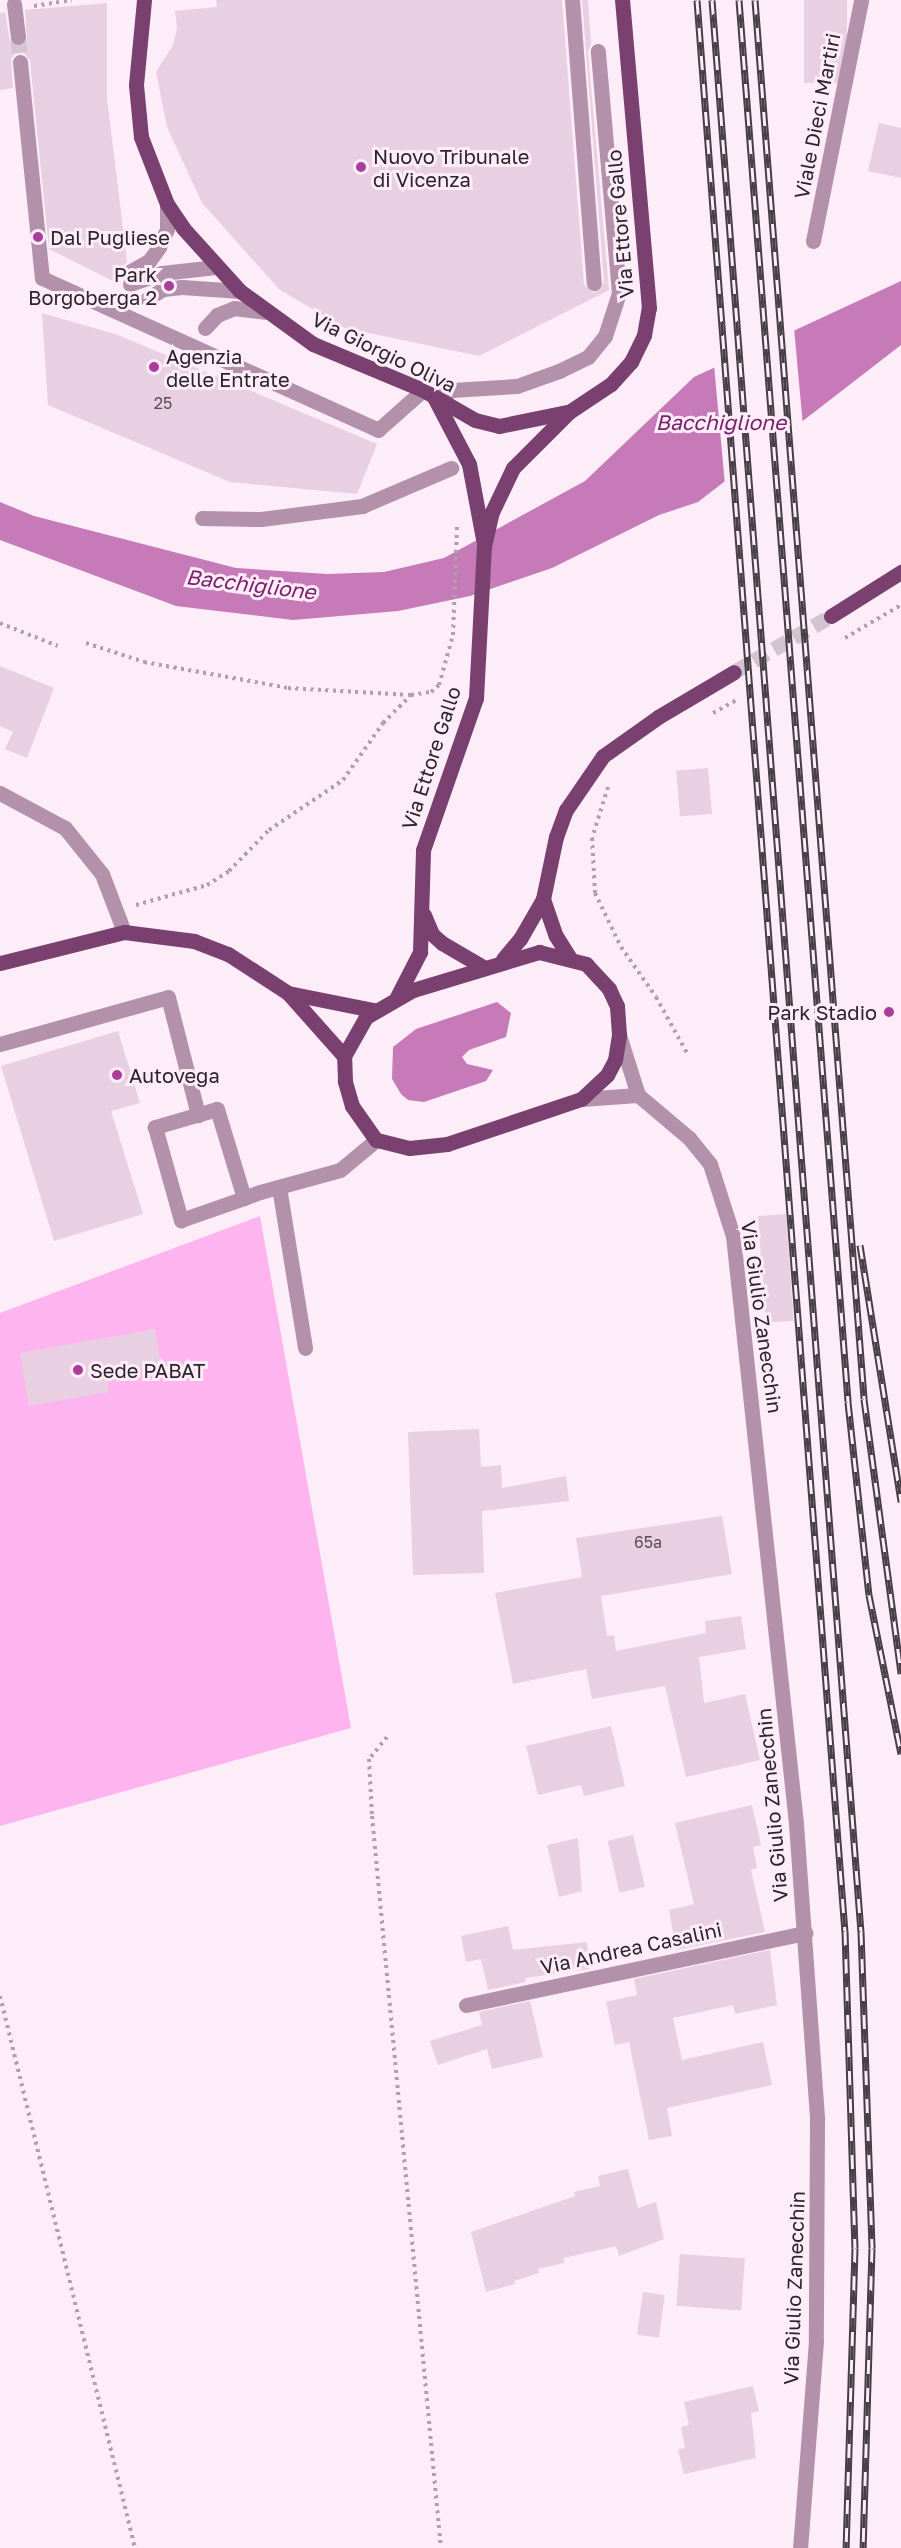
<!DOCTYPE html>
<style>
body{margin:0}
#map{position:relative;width:901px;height:2548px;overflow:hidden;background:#fcedf8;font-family:"Golos Text",sans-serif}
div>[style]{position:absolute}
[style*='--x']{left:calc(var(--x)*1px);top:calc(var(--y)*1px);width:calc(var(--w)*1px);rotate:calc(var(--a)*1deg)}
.green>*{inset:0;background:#feb5ef}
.water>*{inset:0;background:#c67ab7}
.pier>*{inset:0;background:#fcedf8}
.building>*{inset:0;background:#e8cfe2;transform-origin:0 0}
.minor-tunnel>*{height:15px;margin-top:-7.5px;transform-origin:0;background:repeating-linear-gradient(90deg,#d3c5cf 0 15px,transparent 0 23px)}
.major-tunnel>*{height:15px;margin-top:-7.5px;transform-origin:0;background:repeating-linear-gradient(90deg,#d3c5cf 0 15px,transparent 0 23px)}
.path>*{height:4px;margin-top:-2px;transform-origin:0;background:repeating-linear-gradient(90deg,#aea1ab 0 3px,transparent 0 7.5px)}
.minor>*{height:15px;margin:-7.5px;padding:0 7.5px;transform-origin:7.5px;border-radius:7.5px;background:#b391ab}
.major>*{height:15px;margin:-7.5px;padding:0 7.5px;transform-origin:7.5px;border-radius:7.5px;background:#7a4070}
.rail>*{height:7px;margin-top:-3.5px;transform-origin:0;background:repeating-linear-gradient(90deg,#fcedf8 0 14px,#483e45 0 28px);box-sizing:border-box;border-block:2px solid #483e45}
.dots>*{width:16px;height:16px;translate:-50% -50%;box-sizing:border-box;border:3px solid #fcedf8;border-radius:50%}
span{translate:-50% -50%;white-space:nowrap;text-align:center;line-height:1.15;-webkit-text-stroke:6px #fcedf8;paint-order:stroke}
.number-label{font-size:16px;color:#5c4f59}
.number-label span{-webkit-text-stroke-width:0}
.street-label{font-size:20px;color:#2d242b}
.poi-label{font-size:20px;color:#2d242b}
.left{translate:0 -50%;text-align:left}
.right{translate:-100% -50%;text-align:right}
.water-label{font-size:21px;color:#7a206d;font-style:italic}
</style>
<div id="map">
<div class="green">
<div style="clip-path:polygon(260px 1216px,351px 1728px,0 1826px,0 1313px)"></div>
</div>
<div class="water">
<div style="clip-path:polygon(901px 281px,901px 345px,698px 502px,659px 515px,552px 568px,470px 596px,398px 611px,293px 620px,176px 606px,0 540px,0 502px,34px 516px,236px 568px,327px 574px,384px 572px,444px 558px,585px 481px,694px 377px)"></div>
<div style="clip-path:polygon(497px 1002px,511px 1013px,506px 1037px,469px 1050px,462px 1057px,467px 1064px,493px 1070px,486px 1081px,424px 1102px,408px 1100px,401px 1094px,392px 1079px,393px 1047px,416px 1029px)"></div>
</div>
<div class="pier">
<div style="clip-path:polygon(794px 328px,803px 426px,725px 485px,714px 365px)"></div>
</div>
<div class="building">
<div style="clip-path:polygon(216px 0,562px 0,584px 284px,594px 293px,604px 282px,582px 0,588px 0,591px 44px,588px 52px,609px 290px,479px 356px,345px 328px,280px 290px,202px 203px,167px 127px,156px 72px,173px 45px,177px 28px,175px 11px,217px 7px)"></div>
<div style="left:804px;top:0;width:43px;height:83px"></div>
<div style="clip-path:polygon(107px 3px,107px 98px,127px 262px,119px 271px,121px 285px,49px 249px,30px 61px,24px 53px,15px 54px,11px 59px,13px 88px,0 90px,0 13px,5px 12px,10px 42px,19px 47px,27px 40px,25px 10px)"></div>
<div style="clip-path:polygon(879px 123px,901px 128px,901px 178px,868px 171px)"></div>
<div style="clip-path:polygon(42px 313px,118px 335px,377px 444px,357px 494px,230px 482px,48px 405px)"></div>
<div style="clip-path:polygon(0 666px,54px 688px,27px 758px,5px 749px,13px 732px,0 726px)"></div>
<div style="left:708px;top:768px;width:46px;height:32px;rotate:85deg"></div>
<div style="clip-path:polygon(118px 1031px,140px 1103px,111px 1111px,143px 1214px,54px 1241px,1px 1066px)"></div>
<div style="left:786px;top:1214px;width:107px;height:28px;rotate:86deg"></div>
<div style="clip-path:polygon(155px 1329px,161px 1365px,106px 1375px,109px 1392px,29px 1406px,20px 1353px)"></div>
<div style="clip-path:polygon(479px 1429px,481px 1467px,501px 1465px,502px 1488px,566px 1476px,569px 1501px,482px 1511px,484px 1573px,413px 1575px,408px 1432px)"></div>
<div style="clip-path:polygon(722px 1516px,732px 1574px,601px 1596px,607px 1636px,614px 1635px,616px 1651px,706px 1633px,705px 1621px,741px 1616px,746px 1649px,699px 1657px,704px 1703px,745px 1694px,760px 1760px,686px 1777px,665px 1686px,592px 1699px,586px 1669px,513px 1684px,495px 1593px,582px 1577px,576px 1538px)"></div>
<div style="clip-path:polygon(611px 1726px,625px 1786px,584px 1796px,581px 1785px,538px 1795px,526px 1746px)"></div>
<div style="clip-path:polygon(752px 1805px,761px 1845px,753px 1847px,757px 1868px,751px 1870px,765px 1932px,676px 1950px,669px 1910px,694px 1904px,675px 1823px)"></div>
<div style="left:633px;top:1835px;width:53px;height:26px;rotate:77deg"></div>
<div style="clip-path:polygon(578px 1838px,582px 1891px,559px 1897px,547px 1845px)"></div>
<div style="clip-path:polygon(508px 1926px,513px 1950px,587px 1942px,589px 1969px,525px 1978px,526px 1982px,488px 1990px,481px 1959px,466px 1962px,461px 1936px)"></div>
<div style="clip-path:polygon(770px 1950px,777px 2005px,735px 2014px,733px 2005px,673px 2018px,682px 2060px,763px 2042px,772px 2085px,667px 2108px,672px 2136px,649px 2140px,629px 2042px,615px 2045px,606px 2002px,637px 1995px,634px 1979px)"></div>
<div style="clip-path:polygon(530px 2001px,543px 2057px,492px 2069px,487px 2049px,438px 2065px,430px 2041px,482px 2025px,479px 2012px)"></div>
<div style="clip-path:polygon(628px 2169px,638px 2208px,656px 2202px,664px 2239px,619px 2256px,616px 2246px,564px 2258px,564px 2263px,538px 2269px,539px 2273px,514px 2281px,515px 2284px,486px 2292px,471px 2232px,575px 2196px,574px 2192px,600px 2186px,598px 2176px)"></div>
<div style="left:680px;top:2254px;width:65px;height:52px;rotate:4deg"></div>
<div style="left:643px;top:2292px;width:22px;height:43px;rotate:8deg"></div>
<div style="clip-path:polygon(753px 2386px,759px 2411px,751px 2413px,756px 2458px,684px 2474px,678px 2449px,685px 2448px,681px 2427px,689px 2425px,684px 2402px)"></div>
</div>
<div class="minor-tunnel">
<div style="--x:18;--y:37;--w:25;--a:85"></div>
</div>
<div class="major-tunnel">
<div style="--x:734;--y:672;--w:112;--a:-30"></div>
</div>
<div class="path">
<div style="--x:34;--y:6;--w:38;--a:-9"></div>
<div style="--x:0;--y:623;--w:62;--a:21.6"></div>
<div style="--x:845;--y:638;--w:65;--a:-30.5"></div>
<div style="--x:86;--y:643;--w:61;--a:18.1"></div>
<div style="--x:144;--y:662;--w:146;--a:10.2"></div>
<div style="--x:288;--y:688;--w:123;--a:3.3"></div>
<div style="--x:713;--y:713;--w:26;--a:-29"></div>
<div style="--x:608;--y:787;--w:53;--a:107.4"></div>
<div style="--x:592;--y:838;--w:55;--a:86.9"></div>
<div style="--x:595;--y:893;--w:60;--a:64.3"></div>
<div style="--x:621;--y:947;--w:61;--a:55"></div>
<div style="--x:656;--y:997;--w:66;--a:61.1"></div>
<div style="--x:136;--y:905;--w:74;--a:-15.7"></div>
<div style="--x:207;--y:885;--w:26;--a:-32"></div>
<div style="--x:229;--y:871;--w:57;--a:-45.7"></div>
<div style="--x:269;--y:830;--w:89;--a:-34"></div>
<div style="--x:343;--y:780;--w:70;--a:-54.9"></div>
<div style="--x:383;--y:723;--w:40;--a:-45"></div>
<div style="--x:411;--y:695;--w:20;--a:-9"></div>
<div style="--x:431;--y:692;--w:11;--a:-41"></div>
<div style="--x:439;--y:685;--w:52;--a:-74.4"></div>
<div style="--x:453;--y:635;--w:109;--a:-87.9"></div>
<div style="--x:387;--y:1737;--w:28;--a:129"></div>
<div style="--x:369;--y:1759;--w:57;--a:87"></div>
<div style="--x:372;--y:1816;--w:735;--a:84.62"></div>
<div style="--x:0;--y:1996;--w:568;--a:76.26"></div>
</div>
<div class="minor">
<div style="--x:572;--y:0;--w:284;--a:85.6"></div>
<div style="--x:14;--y:4;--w:33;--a:83"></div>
<div style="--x:20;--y:62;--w:217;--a:84.2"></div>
<div style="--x:42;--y:278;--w:369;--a:24.3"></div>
<div style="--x:378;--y:430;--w:60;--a:-41.6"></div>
<div style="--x:813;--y:241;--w:246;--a:-78.7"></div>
<div style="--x:129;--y:272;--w:23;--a:-29"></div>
<div style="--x:149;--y:261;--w:17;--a:-54"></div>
<div style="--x:159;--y:247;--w:20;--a:-66"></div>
<div style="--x:167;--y:229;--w:25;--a:-90"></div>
<div style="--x:130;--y:284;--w:34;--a:-19"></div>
<div style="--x:162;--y:273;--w:54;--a:-6.3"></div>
<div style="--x:147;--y:299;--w:19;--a:-32"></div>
<div style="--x:163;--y:289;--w:19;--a:-6"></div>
<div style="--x:182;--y:287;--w:58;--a:3.9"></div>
<div style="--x:205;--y:328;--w:18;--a:-47"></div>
<div style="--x:217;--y:315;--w:18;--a:-22"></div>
<div style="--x:234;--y:308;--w:31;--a:7"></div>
<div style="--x:435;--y:399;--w:19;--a:-28"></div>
<div style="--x:452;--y:390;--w:65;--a:-3.5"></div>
<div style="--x:517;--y:386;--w:45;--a:-19.7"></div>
<div style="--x:559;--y:371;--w:32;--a:-26"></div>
<div style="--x:588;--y:357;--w:27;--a:-51"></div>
<div style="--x:605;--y:336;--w:45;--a:-72"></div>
<div style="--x:619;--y:293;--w:243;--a:-95"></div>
<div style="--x:202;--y:518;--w:59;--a:1"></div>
<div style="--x:261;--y:519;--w:102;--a:-7.3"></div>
<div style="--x:362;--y:506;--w:97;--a:-23.1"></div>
<div style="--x:0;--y:793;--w:74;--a:28.3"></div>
<div style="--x:65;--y:828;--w:59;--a:51.2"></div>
<div style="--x:102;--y:874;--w:62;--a:69.2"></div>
<div style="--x:619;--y:1035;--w:63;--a:72.4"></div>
<div style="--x:638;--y:1095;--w:67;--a:40.1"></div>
<div style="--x:689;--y:1138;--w:33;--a:51"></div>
<div style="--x:710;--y:1164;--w:76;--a:72.3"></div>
<div style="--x:733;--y:1236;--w:591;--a:83.88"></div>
<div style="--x:796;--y:1824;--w:296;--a:85.9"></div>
<div style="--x:817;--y:2119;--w:222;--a:90.3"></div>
<div style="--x:816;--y:2341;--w:208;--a:94.4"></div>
<div style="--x:0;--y:1044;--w:174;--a:-15.6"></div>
<div style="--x:168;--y:997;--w:122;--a:75.7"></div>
<div style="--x:581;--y:1099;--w:57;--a:-4"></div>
<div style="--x:279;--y:1187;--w:163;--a:80.8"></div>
<div style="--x:244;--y:1198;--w:93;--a:-106.9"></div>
<div style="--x:217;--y:1109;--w:65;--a:163.8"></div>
<div style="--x:155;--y:1127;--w:97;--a:74.4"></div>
<div style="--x:181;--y:1220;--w:67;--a:-19.2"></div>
<div style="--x:244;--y:1198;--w:17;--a:-21"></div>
<div style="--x:260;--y:1192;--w:83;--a:-15.4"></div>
<div style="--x:340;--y:1170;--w:47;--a:-39.8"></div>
<div style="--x:466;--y:2005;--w:347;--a:-12"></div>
</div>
<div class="major">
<div style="--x:144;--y:0;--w:85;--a:95.4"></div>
<div style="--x:136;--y:85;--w:52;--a:84.5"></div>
<div style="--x:141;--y:137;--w:72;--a:68.8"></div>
<div style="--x:167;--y:204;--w:29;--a:56"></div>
<div style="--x:183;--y:228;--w:85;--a:47.9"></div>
<div style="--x:240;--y:291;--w:90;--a:36"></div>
<div style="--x:313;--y:344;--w:119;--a:22.7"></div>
<div style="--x:423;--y:390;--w:60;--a:30"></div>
<div style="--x:475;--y:420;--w:25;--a:14"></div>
<div style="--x:499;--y:426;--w:69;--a:-11.6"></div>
<div style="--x:435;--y:399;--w:73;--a:62.4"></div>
<div style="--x:469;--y:464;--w:76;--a:79.4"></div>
<div style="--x:831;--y:616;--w:83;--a:-32.2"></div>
<div style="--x:543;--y:899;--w:39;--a:71"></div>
<div style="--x:556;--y:936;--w:26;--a:58"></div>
<div style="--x:424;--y:915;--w:21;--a:67"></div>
<div style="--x:432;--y:934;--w:13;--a:42"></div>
<div style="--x:442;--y:943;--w:48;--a:30.3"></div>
<div style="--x:539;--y:952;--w:49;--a:14.3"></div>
<div style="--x:586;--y:964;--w:34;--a:47"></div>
<div style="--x:609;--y:989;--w:19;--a:65"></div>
<div style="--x:617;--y:1006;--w:29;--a:86"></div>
<div style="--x:619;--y:1035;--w:25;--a:99"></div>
<div style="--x:615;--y:1060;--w:17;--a:118"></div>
<div style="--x:607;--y:1075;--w:35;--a:137"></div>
<div style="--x:581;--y:1099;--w:141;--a:161.4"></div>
<div style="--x:447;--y:1144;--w:38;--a:174"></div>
<div style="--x:409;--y:1148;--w:34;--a:-166"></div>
<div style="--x:376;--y:1140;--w:42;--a:-125.2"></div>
<div style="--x:352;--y:1106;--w:26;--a:-106"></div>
<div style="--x:345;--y:1081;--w:25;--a:-92"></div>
<div style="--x:344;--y:1056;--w:45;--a:-60.6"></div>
<div style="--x:366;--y:1017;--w:54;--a:-29.9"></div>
<div style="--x:413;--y:990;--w:132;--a:-16.8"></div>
<div style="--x:503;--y:959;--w:26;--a:-50"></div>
<div style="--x:520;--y:939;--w:46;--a:-60.1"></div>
<div style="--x:543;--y:899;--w:63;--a:-78.2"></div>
<div style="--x:556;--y:837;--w:29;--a:-70"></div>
<div style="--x:566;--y:810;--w:65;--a:-55.6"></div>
<div style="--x:603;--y:756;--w:67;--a:-35.3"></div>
<div style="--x:658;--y:717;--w:88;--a:-30.6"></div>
<div style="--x:0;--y:963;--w:128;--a:-14"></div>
<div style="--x:124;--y:932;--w:71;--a:7.3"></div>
<div style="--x:194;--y:941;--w:36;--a:21"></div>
<div style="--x:228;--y:954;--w:72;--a:33"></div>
<div style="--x:288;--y:993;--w:84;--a:48.4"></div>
<div style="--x:288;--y:993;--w:87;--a:11.3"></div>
<div style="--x:397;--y:997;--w:51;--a:-62.9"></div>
<div style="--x:420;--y:952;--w:102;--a:-88.3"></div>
<div style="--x:423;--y:850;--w:161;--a:-70.8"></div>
<div style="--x:476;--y:698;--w:152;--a:-87"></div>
<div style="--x:484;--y:546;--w:35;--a:-77"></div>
<div style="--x:492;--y:512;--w:49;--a:-64.5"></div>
<div style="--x:513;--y:468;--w:79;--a:-45"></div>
<div style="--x:569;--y:412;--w:50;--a:-33.7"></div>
<div style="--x:611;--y:384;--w:30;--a:-48"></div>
<div style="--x:631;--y:362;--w:30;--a:-64"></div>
<div style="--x:644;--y:335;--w:27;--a:-80"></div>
<div style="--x:649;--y:308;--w:309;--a:-95"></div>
</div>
<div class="rail">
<div style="--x:697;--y:0;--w:1937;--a:85.62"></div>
<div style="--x:845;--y:1931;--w:317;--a:88.2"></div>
<div style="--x:855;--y:2248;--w:300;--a:91.7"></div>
<div style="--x:712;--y:0;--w:1937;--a:85.59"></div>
<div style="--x:861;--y:1931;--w:317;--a:88"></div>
<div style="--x:872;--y:2248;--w:300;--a:91.7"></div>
<div style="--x:739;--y:0;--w:1406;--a:85.55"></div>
<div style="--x:848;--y:1402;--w:194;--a:83.8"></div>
<div style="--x:869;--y:1595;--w:162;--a:78.6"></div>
<div style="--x:755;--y:0;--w:1403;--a:85.54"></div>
<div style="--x:864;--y:1399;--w:277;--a:82.3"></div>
<div style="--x:860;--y:1245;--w:260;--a:80.9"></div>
</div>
<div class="dots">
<div style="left:361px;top:167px;background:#ab3d9a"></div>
<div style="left:38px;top:237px;background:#ab3d9a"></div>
<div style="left:169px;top:286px;background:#ab3d9a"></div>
<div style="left:154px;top:367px;background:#ab3d9a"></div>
<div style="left:889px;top:1012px;background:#ab3d9a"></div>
<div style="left:117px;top:1075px;background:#ab3d9a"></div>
<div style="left:78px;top:1370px;background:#ab3d9a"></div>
</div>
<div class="number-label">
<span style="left:163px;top:403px">25</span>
<span style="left:648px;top:1542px">65a</span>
</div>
<div class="street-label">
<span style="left:817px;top:116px;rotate:-79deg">Viale Dieci Martiri</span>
<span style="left:620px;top:224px;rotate:-95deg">Via Ettore Gallo</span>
<span style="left:384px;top:352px;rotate:26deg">Via Giorgio Oliva</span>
<span style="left:431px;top:758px;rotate:-72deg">Via Ettore Gallo</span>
<span style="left:762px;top:1317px;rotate:82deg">Via Giulio Zanecchin</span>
<span style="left:772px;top:1805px;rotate:-95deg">Via Giulio Zanecchin</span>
<span style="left:631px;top:1948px;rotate:-12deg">Via Andrea Casalini</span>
<span style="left:794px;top:2288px;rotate:-88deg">Via Giulio Zanecchin</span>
</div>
<div class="poi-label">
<span class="left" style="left:373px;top:168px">Nuovo Tribunale<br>di Vicenza</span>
<span class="left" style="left:50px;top:237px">Dal Pugliese</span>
<span class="right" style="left:157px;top:286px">Park<br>Borgoberga 2</span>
<span class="left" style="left:166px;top:368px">Agenzia<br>delle Entrate</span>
<span class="right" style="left:877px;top:1012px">Park Stadio</span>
<span class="left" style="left:129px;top:1075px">Autovega</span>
<span class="left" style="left:90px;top:1370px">Sede PABAT</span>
</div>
<div class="water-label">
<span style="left:721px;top:422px">Bacchiglione</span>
<span style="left:251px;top:584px;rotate:7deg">Bacchiglione</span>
</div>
</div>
